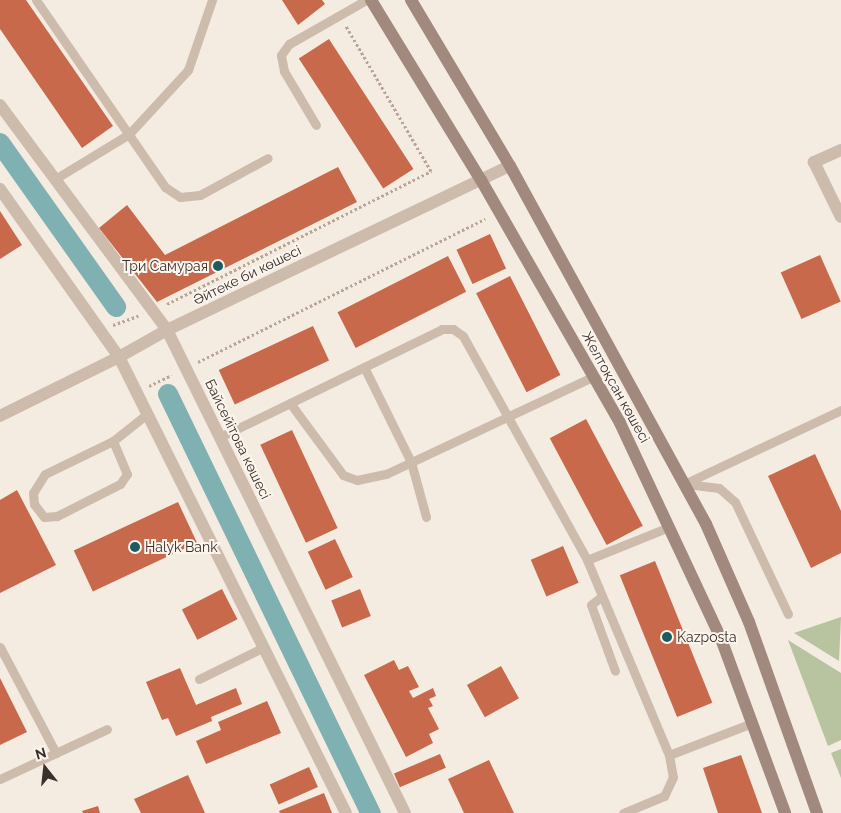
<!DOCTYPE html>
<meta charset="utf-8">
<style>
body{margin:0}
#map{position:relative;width:841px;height:813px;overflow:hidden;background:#f4ebe1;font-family:Raleway,sans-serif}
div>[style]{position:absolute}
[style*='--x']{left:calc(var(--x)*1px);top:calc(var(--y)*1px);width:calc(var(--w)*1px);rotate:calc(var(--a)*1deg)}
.green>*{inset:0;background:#b8c4a0}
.canal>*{height:20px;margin:-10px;padding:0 10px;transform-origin:10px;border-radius:10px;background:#7fb0b2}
.building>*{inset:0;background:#c8694b;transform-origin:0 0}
.path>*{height:3px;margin-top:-1.5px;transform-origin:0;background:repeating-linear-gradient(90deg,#b9a596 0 2.5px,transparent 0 5px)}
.lane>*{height:9px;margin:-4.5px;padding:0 4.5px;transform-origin:4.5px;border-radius:4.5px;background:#cdbbac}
.street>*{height:12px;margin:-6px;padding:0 6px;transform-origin:6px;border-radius:6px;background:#cdbbac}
.secondary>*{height:12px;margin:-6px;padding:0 6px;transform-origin:6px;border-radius:6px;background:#a18a7d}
.dots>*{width:14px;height:14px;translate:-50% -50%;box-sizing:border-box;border:2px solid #fbf5ee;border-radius:50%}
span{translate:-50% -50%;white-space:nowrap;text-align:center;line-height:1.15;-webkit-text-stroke:4px #fbf5ee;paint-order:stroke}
.poi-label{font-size:14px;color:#3b302b}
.right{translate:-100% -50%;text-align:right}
.left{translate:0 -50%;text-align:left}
.street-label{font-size:14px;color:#3b302b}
.north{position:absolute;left:20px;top:743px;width:50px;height:50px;-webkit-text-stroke:4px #fbf5ee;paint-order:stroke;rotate:344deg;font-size:14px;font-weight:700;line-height:20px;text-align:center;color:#3b302b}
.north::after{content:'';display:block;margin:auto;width:18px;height:22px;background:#3b302b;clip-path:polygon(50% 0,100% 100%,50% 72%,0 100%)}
</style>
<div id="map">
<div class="green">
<div style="clip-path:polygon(841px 617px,839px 661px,794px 633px)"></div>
<div style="clip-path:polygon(788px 640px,841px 673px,841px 740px,828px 746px)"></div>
<div style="clip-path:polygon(841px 749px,841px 778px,831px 753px)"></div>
</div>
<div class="canal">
<div style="--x:0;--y:143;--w:201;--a:54.7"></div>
<div style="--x:168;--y:394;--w:466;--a:64.2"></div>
</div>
<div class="building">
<div style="clip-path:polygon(0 0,26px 0,113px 126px,82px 148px,0 29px)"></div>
<div style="clip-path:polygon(282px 0,322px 0,325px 4px,298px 25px)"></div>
<div style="left:329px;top:39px;width:155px;height:36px;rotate:57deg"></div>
<div style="clip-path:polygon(338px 167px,357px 202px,157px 302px,99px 228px,127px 205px,165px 255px)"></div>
<div style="clip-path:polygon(0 211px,22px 245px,0 259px)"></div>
<div style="left:490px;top:234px;width:38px;height:37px;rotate:65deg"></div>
<div style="left:820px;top:255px;width:51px;height:43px;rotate:66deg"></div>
<div style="left:448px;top:256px;width:40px;height:124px;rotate:63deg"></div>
<div style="left:510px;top:276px;width:111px;height:38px;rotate:63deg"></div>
<div style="left:313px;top:326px;width:38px;height:104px;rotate:65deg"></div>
<div style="left:586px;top:419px;width:121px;height:41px;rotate:62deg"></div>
<div style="left:292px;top:430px;width:108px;height:35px;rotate:65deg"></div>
<div style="clip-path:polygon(815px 454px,841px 511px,841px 553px,811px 568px,768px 476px)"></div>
<div style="clip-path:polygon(17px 490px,56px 565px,0 593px,0 500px)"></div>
<div style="left:178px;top:502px;width:45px;height:115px;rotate:65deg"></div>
<div style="left:335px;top:539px;width:42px;height:30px;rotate:65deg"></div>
<div style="left:563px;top:546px;width:40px;height:35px;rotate:67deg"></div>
<div style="left:655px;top:561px;width:153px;height:38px;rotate:68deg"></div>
<div style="left:222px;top:589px;width:34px;height:45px;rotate:63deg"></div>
<div style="left:360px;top:589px;width:29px;height:31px;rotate:68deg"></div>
<div style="clip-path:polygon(394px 660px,399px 670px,408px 666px,419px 687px,409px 691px,413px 698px,433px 688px,436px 696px,429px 699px,433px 706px,428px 708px,439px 729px,429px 734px,433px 743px,406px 757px,364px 675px)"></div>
<div style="left:501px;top:666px;width:37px;height:39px;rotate:61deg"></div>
<div style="clip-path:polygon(180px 668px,196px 705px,236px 688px,242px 704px,211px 717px,212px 721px,176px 736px,168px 718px,162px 720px,146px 682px)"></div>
<div style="clip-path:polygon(0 678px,27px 732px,0 745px)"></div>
<div style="clip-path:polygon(267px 701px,281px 733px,206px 764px,196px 741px,221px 730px,218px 722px)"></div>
<div style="left:440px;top:754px;width:15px;height:50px;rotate:67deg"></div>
<div style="clip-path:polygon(741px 755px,762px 813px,718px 813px,703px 768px)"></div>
<div style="clip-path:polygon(489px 760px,514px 813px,464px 813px,448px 779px)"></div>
<div style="left:309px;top:767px;width:22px;height:43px;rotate:66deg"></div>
<div style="clip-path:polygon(188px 775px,205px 813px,141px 813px,134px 799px)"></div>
<div style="clip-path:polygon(324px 793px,332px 813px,280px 813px,279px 811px)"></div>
<div style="clip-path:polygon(98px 806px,100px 813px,83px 813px,82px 811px)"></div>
</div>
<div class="path">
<div style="--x:167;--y:304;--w:296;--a:-26.7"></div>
<div style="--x:431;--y:171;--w:168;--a:-120.4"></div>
<div style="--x:113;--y:325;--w:27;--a:-20"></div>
<div style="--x:198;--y:362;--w:321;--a:-26.5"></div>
<div style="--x:149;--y:386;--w:25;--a:-26"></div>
</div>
<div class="lane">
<div style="--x:36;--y:0;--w:227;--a:55.4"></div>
<div style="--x:165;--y:187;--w:18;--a:34"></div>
<div style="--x:180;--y:197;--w:20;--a:-6"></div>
<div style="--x:200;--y:195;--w:77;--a:-28.6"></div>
<div style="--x:316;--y:125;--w:63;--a:-120.7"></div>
<div style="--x:284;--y:71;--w:16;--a:-101"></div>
<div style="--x:281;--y:55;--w:14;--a:-54"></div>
<div style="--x:289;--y:44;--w:89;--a:-29.7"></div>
<div style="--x:55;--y:179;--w:87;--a:-31.3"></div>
<div style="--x:129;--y:134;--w:87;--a:-47.3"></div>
<div style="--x:188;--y:70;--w:74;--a:-71.1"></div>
<div style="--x:364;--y:367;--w:106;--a:63.7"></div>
<div style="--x:411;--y:462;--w:57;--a:74.7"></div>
<div style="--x:290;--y:403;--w:89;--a:53.6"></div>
<div style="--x:343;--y:475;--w:15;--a:20"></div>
<div style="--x:357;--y:480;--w:30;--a:-12"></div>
<div style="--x:386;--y:474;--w:230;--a:-25.2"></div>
<div style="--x:220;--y:437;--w:247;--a:-25.9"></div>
<div style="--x:442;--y:329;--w:11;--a:0"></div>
<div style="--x:453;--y:329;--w:12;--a:35"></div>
<div style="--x:463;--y:336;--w:256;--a:61"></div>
<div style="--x:587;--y:560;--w:212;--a:67.2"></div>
<div style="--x:669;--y:755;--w:22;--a:80"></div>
<div style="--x:673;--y:777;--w:21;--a:115"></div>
<div style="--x:664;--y:796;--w:44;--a:157.5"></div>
<div style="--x:113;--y:441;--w:36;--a:67"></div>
<div style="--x:127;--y:474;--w:12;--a:125"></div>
<div style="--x:120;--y:484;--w:71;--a:153.1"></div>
<div style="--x:57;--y:516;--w:13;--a:176"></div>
<div style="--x:44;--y:517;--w:16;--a:-128"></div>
<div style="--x:34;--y:504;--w:11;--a:-95"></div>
<div style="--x:33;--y:493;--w:22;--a:-58"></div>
<div style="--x:45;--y:474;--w:76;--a:-25.9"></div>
<div style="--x:113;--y:441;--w:43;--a:-38.5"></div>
<div style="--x:587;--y:560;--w:88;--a:-21.9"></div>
<div style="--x:602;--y:596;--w:14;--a:141"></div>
<div style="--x:591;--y:605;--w:70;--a:70"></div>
<div style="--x:788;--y:614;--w:124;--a:-115.3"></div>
<div style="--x:735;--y:502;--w:21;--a:-139"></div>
<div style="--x:719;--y:488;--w:35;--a:-173"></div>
<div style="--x:684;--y:484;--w:174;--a:-25.2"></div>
<div style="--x:0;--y:647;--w:120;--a:62.2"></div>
<div style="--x:199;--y:679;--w:72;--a:-26.2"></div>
<div style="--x:669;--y:755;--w:89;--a:-21.1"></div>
<div style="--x:0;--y:779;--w:118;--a:-25"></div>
</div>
<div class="street">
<div style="--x:0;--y:105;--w:280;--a:53.4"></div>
<div style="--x:167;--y:330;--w:538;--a:63.77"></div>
<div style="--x:841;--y:150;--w:30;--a:156"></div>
<div style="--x:814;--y:162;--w:61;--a:63.9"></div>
<div style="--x:0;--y:189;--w:206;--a:54.7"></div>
<div style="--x:119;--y:357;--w:509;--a:63.54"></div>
<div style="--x:0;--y:416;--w:133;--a:-26.4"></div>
<div style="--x:119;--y:357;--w:55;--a:-29.4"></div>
<div style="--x:167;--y:330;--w:380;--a:-25.6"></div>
</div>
<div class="secondary">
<div style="--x:371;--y:0;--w:211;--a:58.6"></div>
<div style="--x:481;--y:180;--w:280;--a:60.2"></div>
<div style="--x:620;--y:423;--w:235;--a:64.9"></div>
<div style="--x:720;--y:636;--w:189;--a:69.8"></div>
<div style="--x:411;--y:0;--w:193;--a:59.2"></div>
<div style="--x:510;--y:166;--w:408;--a:61.3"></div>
<div style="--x:706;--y:524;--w:107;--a:66.3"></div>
<div style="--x:749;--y:622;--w:203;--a:70.4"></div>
</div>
<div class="dots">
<div style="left:218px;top:266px;background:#1f5a5e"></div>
<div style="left:135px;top:547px;background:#1f5a5e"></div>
<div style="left:667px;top:637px;background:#1f5a5e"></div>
</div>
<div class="poi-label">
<span class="right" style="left:208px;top:266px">Три Самурая</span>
<span class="left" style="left:145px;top:547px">Halyk Bank</span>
<span class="left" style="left:677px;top:637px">Kazposta</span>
</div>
<div class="street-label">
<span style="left:247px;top:275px;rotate:-26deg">Әйтеке би көшесі</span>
<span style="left:616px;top:387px;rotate:61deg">Желтоқсан көшесі</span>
<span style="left:238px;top:439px;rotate:64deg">Байсейітова көшесі</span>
</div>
<div class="north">N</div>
</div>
